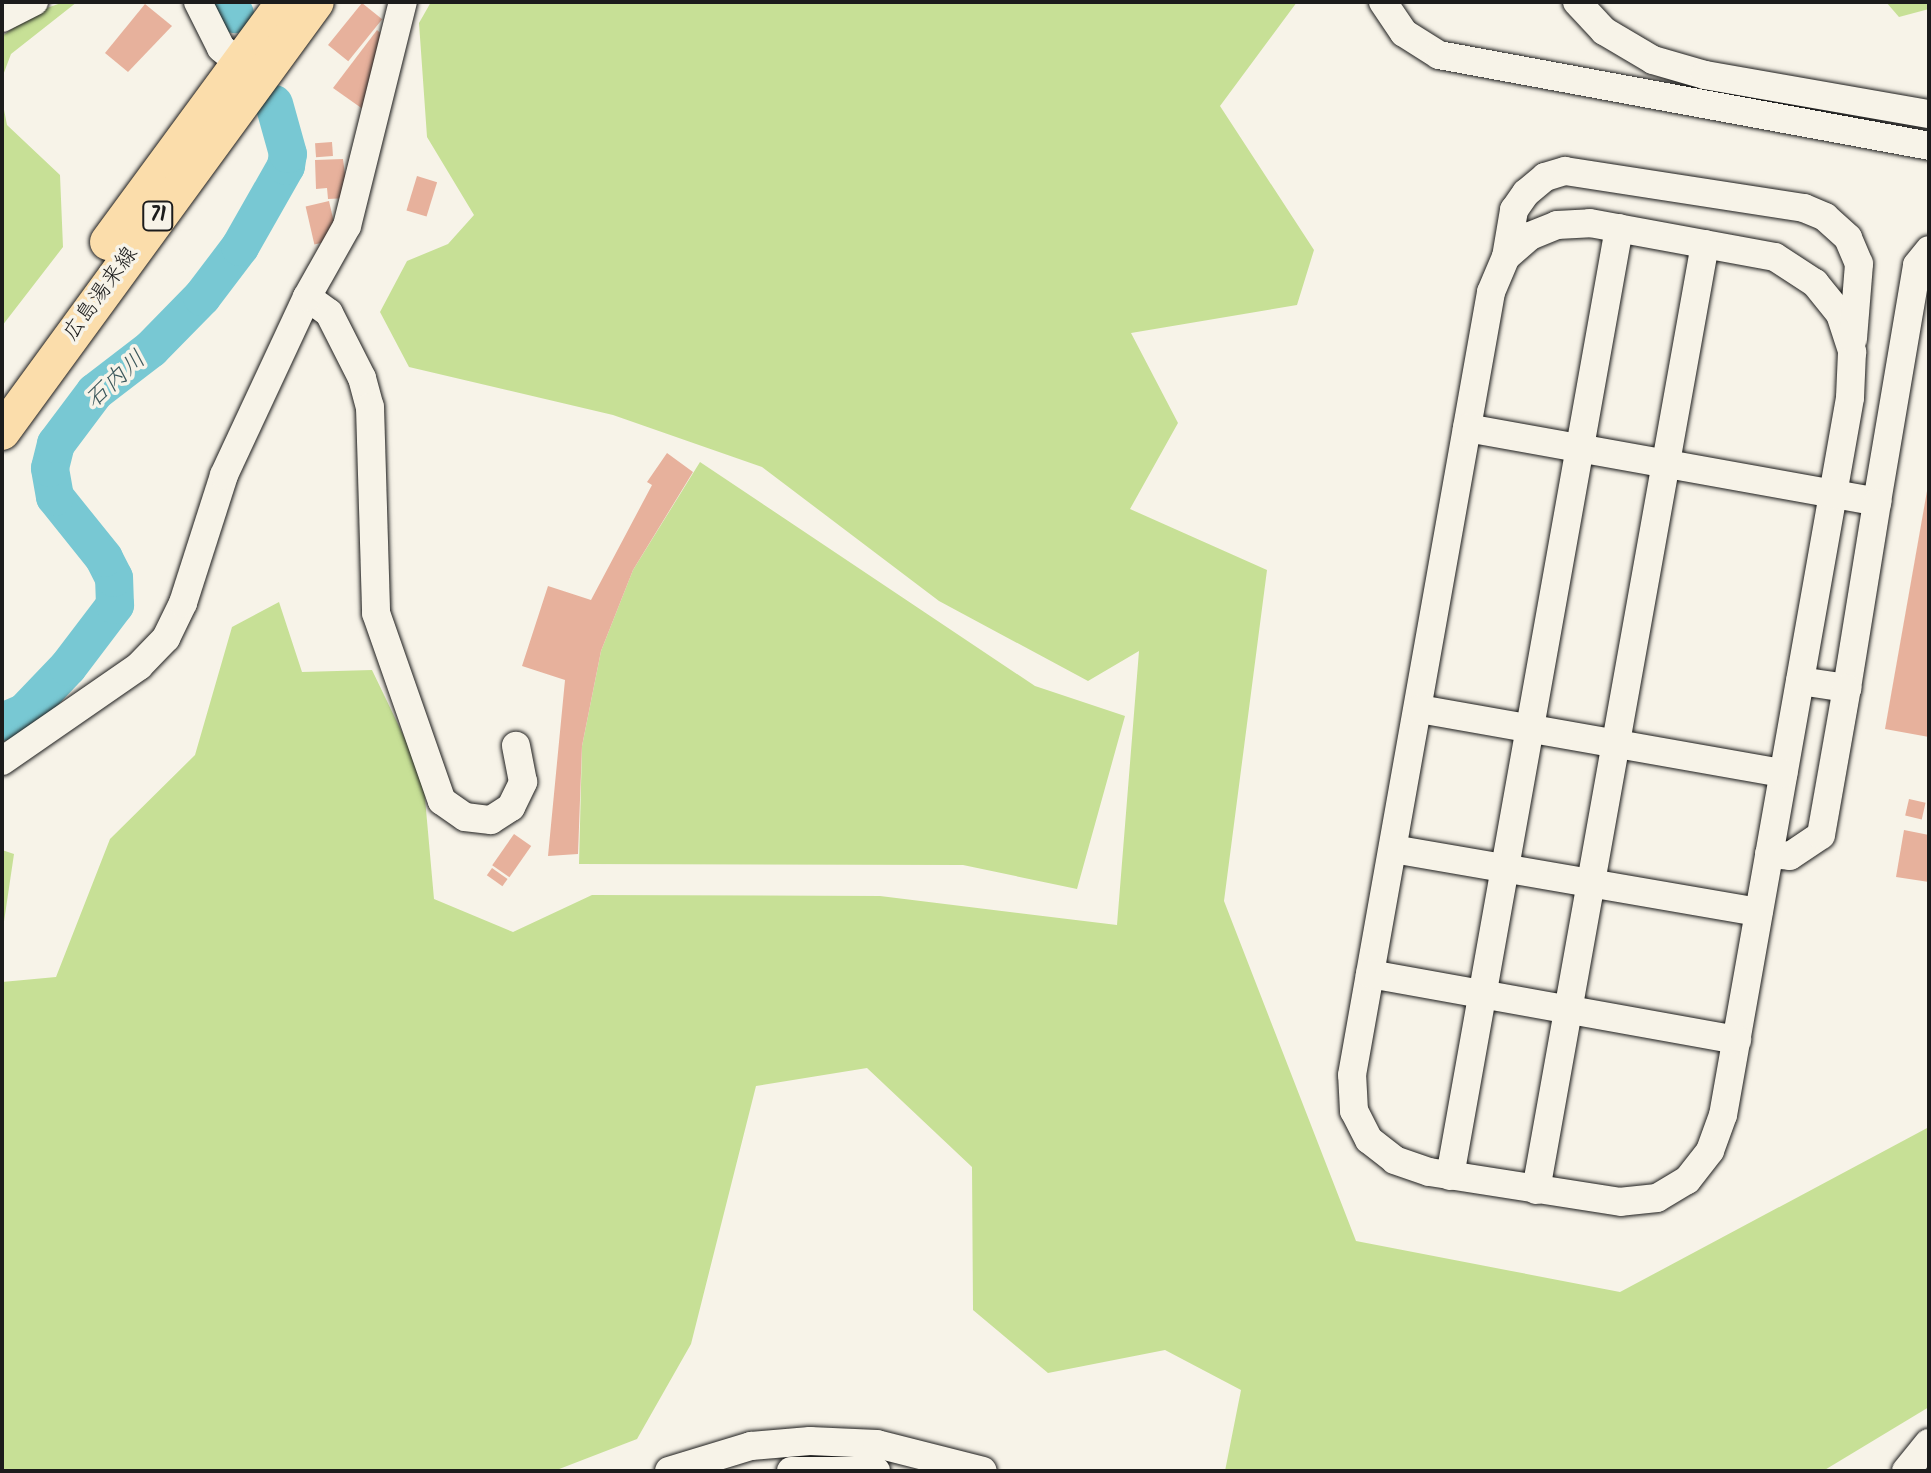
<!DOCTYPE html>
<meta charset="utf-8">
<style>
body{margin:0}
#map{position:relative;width:1931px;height:1473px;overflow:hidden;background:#f7f3e8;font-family:Kalam,"Klee One",sans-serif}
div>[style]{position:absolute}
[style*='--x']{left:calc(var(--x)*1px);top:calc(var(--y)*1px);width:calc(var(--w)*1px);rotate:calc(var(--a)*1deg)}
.green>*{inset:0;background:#c7e096}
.river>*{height:38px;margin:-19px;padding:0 19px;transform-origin:19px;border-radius:19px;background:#78c8d3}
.building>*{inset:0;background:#e7b19c;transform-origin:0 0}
.roads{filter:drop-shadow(0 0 2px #1c1c1c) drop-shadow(0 0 2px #1c1c1c)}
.minor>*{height:28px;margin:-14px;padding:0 14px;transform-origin:14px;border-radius:14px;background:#f7f3e8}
.major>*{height:36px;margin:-18px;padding:0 18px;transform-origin:18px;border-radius:18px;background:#fbddab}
span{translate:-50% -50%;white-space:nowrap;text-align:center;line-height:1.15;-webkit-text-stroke:7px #f7f3e8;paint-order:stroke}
.shield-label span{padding:2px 6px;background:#f7f3e8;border:2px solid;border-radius:6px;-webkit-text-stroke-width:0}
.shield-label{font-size:20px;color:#1c1c1c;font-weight:700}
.street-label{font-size:22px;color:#1c1c1c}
.water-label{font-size:24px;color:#3c585c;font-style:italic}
.frame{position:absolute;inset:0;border:4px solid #1c1c1c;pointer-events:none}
</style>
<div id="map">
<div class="green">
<div style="clip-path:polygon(64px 2px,77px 2px,11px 54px,2px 78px,2px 36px,38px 11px)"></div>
<div style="clip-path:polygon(431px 2px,1297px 2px,1220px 106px,1314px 250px,1297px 305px,1131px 333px,1178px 423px,1130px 509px,1267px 570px,1224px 901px,1356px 1241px,1620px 1292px,1929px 1127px,1929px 1407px,1823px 1471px,1225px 1471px,1241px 1390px,1165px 1350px,1048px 1373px,973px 1310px,972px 1167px,867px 1068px,756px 1086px,691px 1344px,637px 1439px,554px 1471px,2px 1471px,2px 982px,56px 977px,110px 839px,195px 755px,232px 627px,279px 602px,302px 672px,372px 670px,423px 776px,434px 899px,513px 932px,592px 895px,880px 896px,1117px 925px,1139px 651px,1088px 681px,939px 601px,762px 467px,613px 415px,409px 367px,380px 312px,407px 261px,448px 244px,474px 215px,427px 137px,419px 23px)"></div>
<div style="clip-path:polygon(1886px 2px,1929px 2px,1929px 9px,1899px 17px)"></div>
<div style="clip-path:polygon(2px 99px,7px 125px,60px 175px,63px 247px,2px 326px)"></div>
<div style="clip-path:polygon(700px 462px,1035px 686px,1125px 716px,1077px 889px,963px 865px,579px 864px,582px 746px,601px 651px,633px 570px)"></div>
<div style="clip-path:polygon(2px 850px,14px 854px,2px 935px)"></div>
</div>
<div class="river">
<div style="--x:228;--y:2;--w:14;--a:60"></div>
<div style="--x:2;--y:722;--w:25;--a:-23"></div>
<div style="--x:25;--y:712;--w:62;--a:-46.3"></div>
<div style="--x:68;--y:667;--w:78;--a:-52.8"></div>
<div style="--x:115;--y:605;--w:27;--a:-92"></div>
<div style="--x:114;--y:578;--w:22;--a:-117"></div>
<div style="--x:104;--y:558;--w:78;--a:-128.8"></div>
<div style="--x:55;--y:497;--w:29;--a:-100"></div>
<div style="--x:50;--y:468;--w:25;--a:-76"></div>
<div style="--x:56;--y:444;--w:65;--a:-53.1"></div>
<div style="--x:95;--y:392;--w:71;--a:-37.5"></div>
<div style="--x:151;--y:349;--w:73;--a:-45.6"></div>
<div style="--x:202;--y:297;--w:63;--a:-52.8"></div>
<div style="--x:240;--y:247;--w:93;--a:-60.4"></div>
<div style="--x:286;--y:166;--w:12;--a:-81"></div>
<div style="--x:288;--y:154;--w:52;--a:-105.6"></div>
</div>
<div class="building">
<div style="left:362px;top:3px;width:26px;height:54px;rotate:39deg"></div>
<div style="clip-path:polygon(145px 4px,172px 26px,128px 72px,105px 53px)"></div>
<div style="clip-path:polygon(377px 30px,384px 36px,367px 112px,333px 88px)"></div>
<div style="left:332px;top:142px;width:14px;height:17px;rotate:86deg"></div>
<div style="clip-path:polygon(343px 159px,348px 198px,328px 199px,327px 188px,316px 189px,315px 160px)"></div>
<div style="left:417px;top:176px;width:21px;height:36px;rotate:17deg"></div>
<div style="left:329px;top:201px;width:39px;height:24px;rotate:77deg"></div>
<div style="clip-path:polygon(667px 453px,693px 472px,633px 570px,601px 651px,582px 746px,578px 854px,548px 856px,565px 680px,522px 666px,548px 586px,591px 600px,652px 485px,647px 482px)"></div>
<div style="clip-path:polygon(1927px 491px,1929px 491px,1929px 737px,1885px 729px)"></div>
<div style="left:1909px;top:799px;width:17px;height:17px;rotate:13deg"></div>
<div style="clip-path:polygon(1904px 830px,1929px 835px,1929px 882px,1896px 877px)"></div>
<div style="left:514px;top:834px;width:21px;height:38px;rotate:35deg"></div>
<div style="left:492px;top:868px;width:19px;height:9px;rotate:35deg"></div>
</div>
<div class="roads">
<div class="minor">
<div style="--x:198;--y:2;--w:51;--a:63.4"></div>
<div style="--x:221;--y:48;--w:22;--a:39"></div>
<div style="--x:1383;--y:2;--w:37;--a:56"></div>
<div style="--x:1404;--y:33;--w:41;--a:32.2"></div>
<div style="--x:1439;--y:55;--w:498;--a:10.5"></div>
<div style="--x:1577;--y:2;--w:40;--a:47"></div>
<div style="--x:1604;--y:31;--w:57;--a:30.6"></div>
<div style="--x:1653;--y:60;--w:54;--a:16.1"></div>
<div style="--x:1705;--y:75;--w:227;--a:9.9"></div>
<div style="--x:2;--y:18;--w:36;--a:-27"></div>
<div style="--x:1590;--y:223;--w:188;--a:10.4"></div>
<div style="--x:1775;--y:257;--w:48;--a:33"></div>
<div style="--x:1815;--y:283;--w:40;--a:51"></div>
<div style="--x:1840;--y:314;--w:40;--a:72"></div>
<div style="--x:1852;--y:352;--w:46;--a:92.5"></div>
<div style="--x:1850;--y:398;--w:728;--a:100.04"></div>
<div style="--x:1723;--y:1115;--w:38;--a:110"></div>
<div style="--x:1710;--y:1151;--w:37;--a:128"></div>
<div style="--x:1687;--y:1180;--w:35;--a:149"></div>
<div style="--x:1657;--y:1198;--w:36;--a:174"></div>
<div style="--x:1621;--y:1202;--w:194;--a:-171.1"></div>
<div style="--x:1429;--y:1172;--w:36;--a:-161"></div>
<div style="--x:1395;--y:1160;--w:33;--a:-142"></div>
<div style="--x:1369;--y:1140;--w:33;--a:-117"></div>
<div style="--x:1354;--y:1111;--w:36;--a:-93"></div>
<div style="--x:1352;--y:1075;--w:795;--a:-79.93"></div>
<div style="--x:1491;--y:292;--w:38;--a:-67"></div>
<div style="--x:1506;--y:257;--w:32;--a:-41"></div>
<div style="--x:1530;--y:236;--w:29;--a:-22"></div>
<div style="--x:1557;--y:225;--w:33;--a:-3"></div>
<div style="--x:1506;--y:257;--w:48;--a:-80.3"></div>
<div style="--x:1514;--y:210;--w:21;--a:-55"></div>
<div style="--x:1526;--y:193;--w:25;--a:-40"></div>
<div style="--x:1545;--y:177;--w:21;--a:-17"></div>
<div style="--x:1565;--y:171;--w:242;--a:8.8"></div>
<div style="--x:1804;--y:208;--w:23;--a:23"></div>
<div style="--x:1825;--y:217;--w:31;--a:42"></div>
<div style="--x:1848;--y:238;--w:28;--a:67"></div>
<div style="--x:1859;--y:264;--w:75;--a:94.6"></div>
<div style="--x:307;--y:297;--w:27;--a:36"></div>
<div style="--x:329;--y:313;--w:73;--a:63.1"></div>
<div style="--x:362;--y:378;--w:30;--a:75"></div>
<div style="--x:370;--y:407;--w:206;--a:88.3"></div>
<div style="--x:376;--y:613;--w:199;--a:70.7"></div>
<div style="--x:442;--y:801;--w:28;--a:35"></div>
<div style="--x:465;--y:817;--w:26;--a:7"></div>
<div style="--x:491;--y:820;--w:24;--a:-33"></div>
<div style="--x:511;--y:807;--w:28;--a:-64"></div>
<div style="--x:523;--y:782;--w:37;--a:-101"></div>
<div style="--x:1467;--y:428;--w:417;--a:10.2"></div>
<div style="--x:1877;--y:502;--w:240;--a:-80.4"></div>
<div style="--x:1917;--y:265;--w:19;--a:-51"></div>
<div style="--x:1800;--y:681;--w:48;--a:8.5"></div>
<div style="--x:1847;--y:688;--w:188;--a:-80.8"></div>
<div style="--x:1419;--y:709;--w:370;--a:10"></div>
<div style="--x:2;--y:761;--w:167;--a:-34.7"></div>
<div style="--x:139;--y:666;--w:39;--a:-46"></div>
<div style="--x:166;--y:638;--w:39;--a:-64"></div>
<div style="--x:183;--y:603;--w:134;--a:-72.2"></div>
<div style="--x:224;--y:475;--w:196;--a:-65"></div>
<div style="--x:307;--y:297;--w:81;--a:-60.6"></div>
<div style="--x:347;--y:226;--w:231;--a:-76"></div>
<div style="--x:1393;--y:849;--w:371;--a:9.8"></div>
<div style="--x:1769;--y:854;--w:21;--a:5"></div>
<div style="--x:1790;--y:856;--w:37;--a:-34"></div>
<div style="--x:1821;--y:835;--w:149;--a:-80"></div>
<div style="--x:1370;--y:974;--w:373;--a:10.2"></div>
<div style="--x:1450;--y:1176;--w:963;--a:-79.89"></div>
<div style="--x:1536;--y:1190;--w:961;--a:-79.87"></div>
<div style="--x:669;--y:1471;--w:86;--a:-17"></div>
<div style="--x:751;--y:1446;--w:59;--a:-4.8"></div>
<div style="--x:810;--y:1441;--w:67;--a:2.6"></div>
<div style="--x:877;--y:1444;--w:109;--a:14.3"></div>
<div style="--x:791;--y:1471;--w:85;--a:0"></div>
<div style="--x:1906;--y:1471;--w:36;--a:-51"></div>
</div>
<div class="major">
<div style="--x:108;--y:242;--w:298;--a:-53.7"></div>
<div style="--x:2;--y:432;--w:532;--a:-53.86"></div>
</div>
</div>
<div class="shield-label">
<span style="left:158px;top:216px">71</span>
</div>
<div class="street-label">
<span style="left:101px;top:294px;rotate:-54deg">広島湯来線</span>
</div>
<div class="water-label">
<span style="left:116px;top:380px;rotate:-42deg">石内川</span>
</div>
<div class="frame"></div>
</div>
